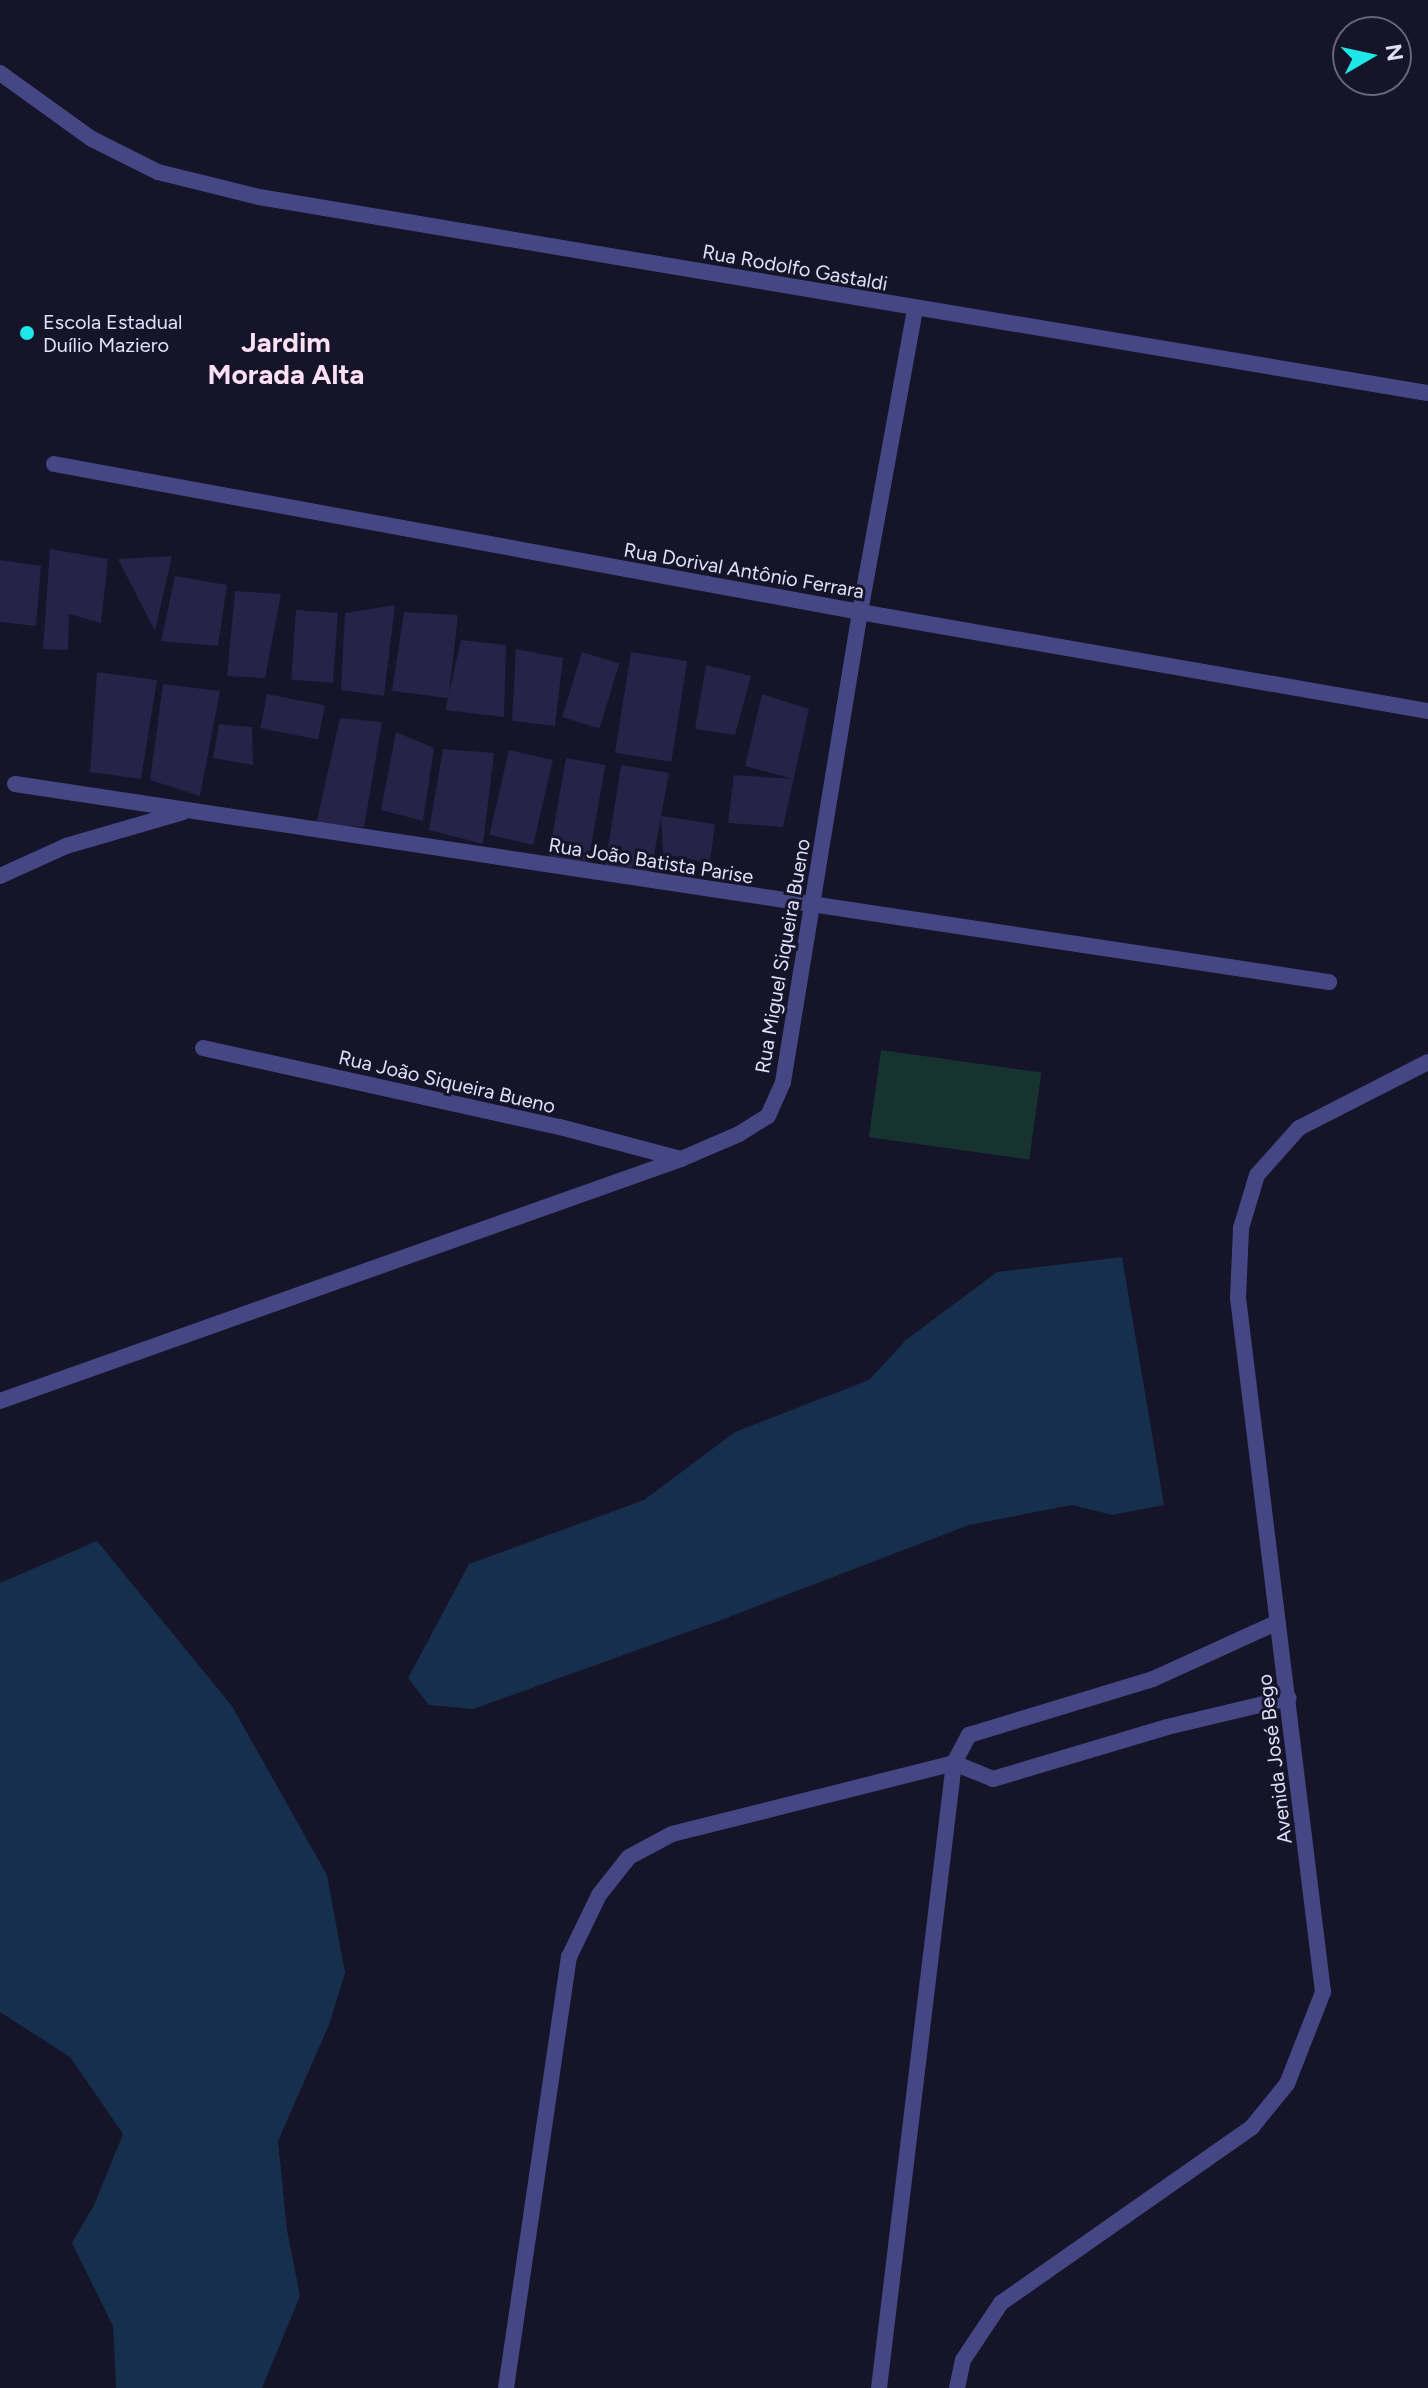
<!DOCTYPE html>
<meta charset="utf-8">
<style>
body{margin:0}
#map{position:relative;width:1428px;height:2388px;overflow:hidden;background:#151429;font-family:Figtree,sans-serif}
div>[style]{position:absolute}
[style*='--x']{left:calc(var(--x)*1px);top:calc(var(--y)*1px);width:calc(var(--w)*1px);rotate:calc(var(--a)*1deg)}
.green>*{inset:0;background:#17332f;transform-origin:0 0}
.water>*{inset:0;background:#152f4c}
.building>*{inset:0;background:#262248;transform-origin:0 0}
.minor>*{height:16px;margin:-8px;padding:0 8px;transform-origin:8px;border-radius:8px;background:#444783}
.dots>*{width:22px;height:22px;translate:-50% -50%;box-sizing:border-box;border:4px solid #151429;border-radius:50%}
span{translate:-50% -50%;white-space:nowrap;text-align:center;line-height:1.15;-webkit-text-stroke:6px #151429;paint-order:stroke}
.street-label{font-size:20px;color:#e0dffc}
.poi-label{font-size:20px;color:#e0dffc}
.left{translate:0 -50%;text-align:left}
.district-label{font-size:28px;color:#fce1f5;font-weight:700}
.north{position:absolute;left:1332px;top:16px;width:80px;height:80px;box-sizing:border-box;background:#151429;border:2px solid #66657d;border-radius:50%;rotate:81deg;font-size:22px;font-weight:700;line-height:32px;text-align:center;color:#e0dffc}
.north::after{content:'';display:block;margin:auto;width:28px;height:36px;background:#1fe7e8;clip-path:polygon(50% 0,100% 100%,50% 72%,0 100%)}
</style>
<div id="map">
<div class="green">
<div style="left:881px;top:1050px;width:162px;height:88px;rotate:8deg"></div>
</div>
<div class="water">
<div style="clip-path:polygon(1122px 1257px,1164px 1505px,1112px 1515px,1072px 1505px,969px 1525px,721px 1620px,473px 1709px,429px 1705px,408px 1678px,469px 1564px,644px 1500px,735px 1432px,869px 1380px,906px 1340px,997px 1272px)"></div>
<div style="clip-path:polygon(97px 1541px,232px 1706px,327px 1875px,345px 1973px,329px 2025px,278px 2141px,287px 2230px,300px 2296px,262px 2388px,116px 2388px,113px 2326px,72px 2243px,94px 2205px,123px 2134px,70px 2057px,0 2012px,0 1583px)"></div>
</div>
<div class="building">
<div style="clip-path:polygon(50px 549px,108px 559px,101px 623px,69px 614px,68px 650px,43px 649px)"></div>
<div style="clip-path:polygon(172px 556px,155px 631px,118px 559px)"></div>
<div style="clip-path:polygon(0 560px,41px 566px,36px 626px,0 622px)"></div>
<div style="clip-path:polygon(175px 576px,227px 585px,218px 646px,161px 641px)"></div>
<div style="clip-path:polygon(235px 591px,281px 594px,265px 678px,227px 676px)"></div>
<div style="clip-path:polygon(395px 605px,384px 696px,341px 690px,345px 613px)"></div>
<div style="left:296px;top:610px;width:42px;height:70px;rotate:4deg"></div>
<div style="clip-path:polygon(404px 612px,458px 615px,449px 693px,461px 640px,506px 645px,504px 717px,445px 710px,448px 698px,392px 691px)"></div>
<div style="clip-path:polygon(516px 649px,563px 658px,555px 726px,512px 721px)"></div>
<div style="left:582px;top:652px;width:39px;height:68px;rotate:17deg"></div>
<div style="left:631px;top:652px;width:57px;height:102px;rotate:9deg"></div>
<div style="clip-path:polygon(706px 665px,751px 676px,735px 735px,695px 729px)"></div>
<div style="clip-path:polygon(97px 672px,157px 680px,141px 779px,90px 772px)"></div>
<div style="clip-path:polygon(163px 684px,220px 691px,200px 796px,150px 780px)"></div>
<div style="left:267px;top:694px;width:59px;height:35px;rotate:11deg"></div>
<div style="clip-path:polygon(762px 694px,809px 709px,783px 827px,728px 823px,734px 775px,793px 779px,745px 766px)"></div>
<div style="clip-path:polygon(340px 718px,382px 722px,364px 827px,316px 824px)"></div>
<div style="clip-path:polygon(219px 724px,252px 727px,253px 765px,213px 758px)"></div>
<div style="clip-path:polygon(396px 732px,434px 748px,423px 821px,381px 810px)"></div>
<div style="clip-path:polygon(443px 749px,494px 753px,483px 844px,429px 830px)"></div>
<div style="left:509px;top:750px;width:45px;height:87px;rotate:13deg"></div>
<div style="left:566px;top:758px;width:40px;height:103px;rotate:10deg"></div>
<div style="clip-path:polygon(621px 765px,669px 773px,661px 816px,715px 824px,710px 863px,663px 854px,661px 816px,650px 878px,605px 868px)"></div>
</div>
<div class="minor">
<div style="--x:0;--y:73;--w:113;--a:35.7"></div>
<div style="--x:92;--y:139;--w:74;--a:26.6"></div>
<div style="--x:158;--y:172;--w:104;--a:13.9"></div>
<div style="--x:259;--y:197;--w:1185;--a:9.52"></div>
<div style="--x:54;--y:464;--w:819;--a:10.4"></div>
<div style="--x:860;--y:612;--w:577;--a:9.89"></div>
<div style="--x:15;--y:784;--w:1329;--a:8.57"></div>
<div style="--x:0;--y:876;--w:72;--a:-24.4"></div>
<div style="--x:66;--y:846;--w:122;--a:-16.2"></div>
<div style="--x:203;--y:1048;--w:366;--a:12.5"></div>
<div style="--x:560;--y:1127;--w:125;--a:14.8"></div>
<div style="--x:0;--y:1401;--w:723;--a:-19.56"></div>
<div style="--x:681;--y:1159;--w:63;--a:-23.3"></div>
<div style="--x:739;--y:1134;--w:34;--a:-32"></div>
<div style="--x:768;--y:1116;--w:37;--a:-66"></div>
<div style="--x:783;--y:1082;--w:476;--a:-80.7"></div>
<div style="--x:860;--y:612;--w:309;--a:-79.7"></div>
<div style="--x:506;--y:2388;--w:436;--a:-81.7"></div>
<div style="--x:569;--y:1957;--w:69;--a:-64.2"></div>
<div style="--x:599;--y:1895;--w:48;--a:-51.7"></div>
<div style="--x:629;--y:1857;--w:49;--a:-28.1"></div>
<div style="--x:672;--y:1834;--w:291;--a:-14.1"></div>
<div style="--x:954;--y:1763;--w:42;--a:22.3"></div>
<div style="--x:993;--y:1779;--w:182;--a:-16.6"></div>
<div style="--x:1167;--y:1727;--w:125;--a:-13.4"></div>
<div style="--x:879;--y:2388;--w:629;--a:-83.16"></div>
<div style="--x:954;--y:1763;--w:32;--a:-62"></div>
<div style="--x:969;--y:1735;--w:192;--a:-16.9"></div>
<div style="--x:1153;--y:1679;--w:137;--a:-24.5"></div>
<div style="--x:957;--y:2388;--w:29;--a:-78"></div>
<div style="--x:963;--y:2360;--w:69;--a:-56.3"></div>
<div style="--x:1001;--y:2303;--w:307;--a:-35"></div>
<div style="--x:1252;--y:2127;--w:55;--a:-50.9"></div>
<div style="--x:1287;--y:2084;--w:99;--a:-68.6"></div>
<div style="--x:1323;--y:1992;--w:699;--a:-96.98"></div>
<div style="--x:1238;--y:1298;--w:70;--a:-87.5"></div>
<div style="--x:1241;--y:1228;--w:55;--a:-73.2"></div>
<div style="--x:1257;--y:1175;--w:63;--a:-48.2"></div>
<div style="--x:1299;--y:1128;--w:145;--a:-27.1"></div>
</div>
<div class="dots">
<div style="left:27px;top:333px;background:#1fe7e8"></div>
</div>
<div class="street-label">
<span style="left:795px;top:268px;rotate:10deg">Rua Rodolfo Gastaldi</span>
<span style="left:744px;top:571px;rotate:10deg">Rua Dorival Antônio Ferrara</span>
<span style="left:651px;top:861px;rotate:9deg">Rua João Batista Parise</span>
<span style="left:783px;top:956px;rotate:-80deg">Rua Miguel Siqueira Bueno</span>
<span style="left:447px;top:1082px;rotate:13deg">Rua João Siqueira Bueno</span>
<span style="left:1275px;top:1759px;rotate:-97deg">Avenida José Bego</span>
</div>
<div class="poi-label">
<span class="left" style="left:43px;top:334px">Escola Estadual<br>Duílio Maziero</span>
</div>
<div class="district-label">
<span style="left:286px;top:358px">Jardim<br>Morada Alta</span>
</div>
<div class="north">N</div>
</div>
